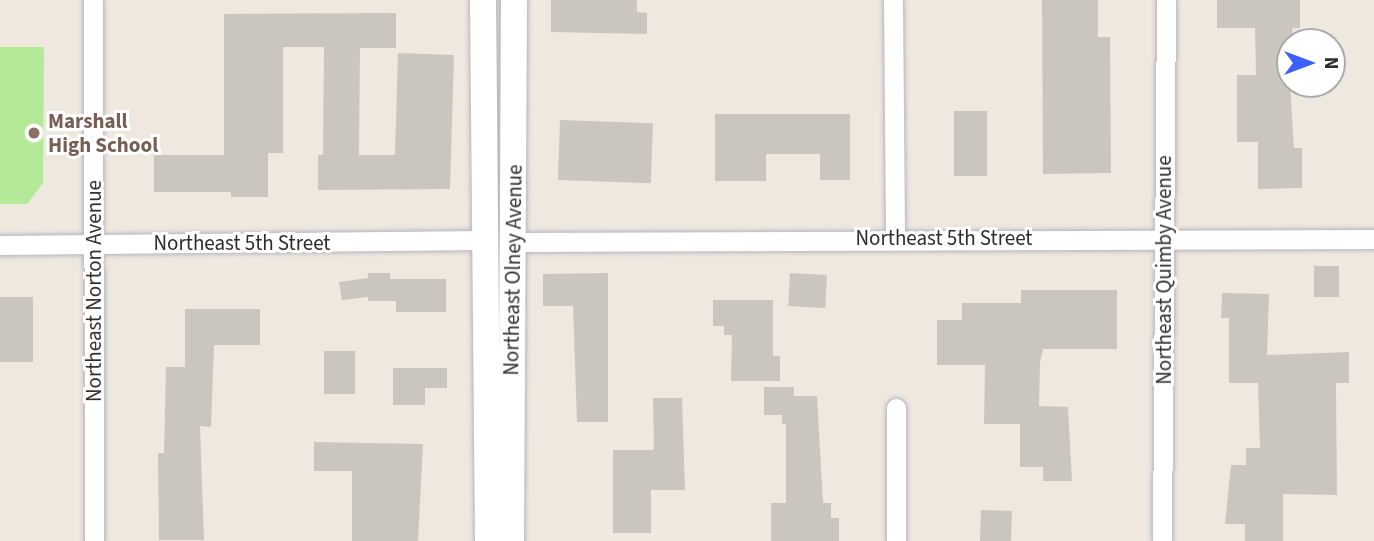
<!DOCTYPE html>
<style>
body{margin:0}
#map{position:relative;width:1374px;height:541px;overflow:hidden;background:#efe8df;font-family:"Source Sans 3",sans-serif}
div>[style]{position:absolute}
[style*='--x']{left:calc(var(--x)*1px);top:calc(var(--y)*1px);width:calc(var(--w)*1px);rotate:calc(var(--a)*1deg)}
.green>*{inset:0;background:#b3e997}
.building>*{inset:0;background:#cbc6bd;transform-origin:0 0}
.roads{filter:drop-shadow(0 0 2px #b3b5c1) drop-shadow(0 0 2px #b3b5c1)}
.minor>*{height:19px;margin:-9.5px;padding:0 9.5px;transform-origin:9.5px;border-radius:9.5px;background:#fff}
.secondary>*{height:26px;margin:-13px;padding:0 13px;transform-origin:13px;border-radius:13px;background:#fff}
.dots>*{width:19px;height:19px;translate:-50% -50%;box-sizing:border-box;border:4px solid #fff;border-radius:50%}
span{translate:-50% -50%;white-space:nowrap;text-align:center;line-height:1.15;-webkit-text-stroke:6px #fff;paint-order:stroke}
.education-label{font-size:21px;color:#785e54;font-weight:700}
.left{translate:0 -50%;text-align:left}
.street-label{font-size:21px;color:#2d2d2d}
.north{position:absolute;left:1276px;top:28px;width:70px;height:70px;box-sizing:border-box;background:#fff;border:2px solid #ababab;border-radius:50%;rotate:90deg;font-size:19px;font-weight:700;line-height:28px;text-align:center;color:#2d2d2d}
.north::after{content:'';display:block;margin:auto;width:24px;height:32px;background:#3c60ff;clip-path:polygon(50% 0,100% 100%,50% 72%,0 100%)}
</style>
<div id="map">
<div class="green">
<div style="clip-path:polygon(0 47px,44px 47px,43px 183px,27px 204px,0 204px)"></div>
</div>
<div class="building">
<div style="clip-path:polygon(551px 0,637px 0,637px 12px,647px 13px,647px 34px,551px 32px)"></div>
<div style="clip-path:polygon(1042px 0,1098px 0,1098px 37px,1110px 37px,1111px 173px,1043px 174px)"></div>
<div style="clip-path:polygon(1217px 0,1300px 0,1300px 28px,1293px 28px,1290px 42px,1290px 84px,1294px 148px,1302px 148px,1302px 188px,1258px 189px,1258px 142px,1237px 142px,1237px 75px,1256px 75px,1255px 28px,1217px 28px)"></div>
<div style="clip-path:polygon(396px 13px,396px 48px,360px 48px,359px 155px,395px 155px,398px 53px,454px 55px,450px 189px,318px 190px,318px 155px,323px 155px,324px 47px,283px 47px,283px 153px,268px 153px,268px 197px,231px 197px,231px 192px,154px 192px,154px 155px,224px 155px,224px 14px)"></div>
<div style="left:954px;top:111px;width:33px;height:65px"></div>
<div style="clip-path:polygon(715px 114px,850px 114px,850px 180px,820px 180px,820px 154px,766px 154px,766px 181px,715px 181px)"></div>
<div style="left:560px;top:120px;width:93px;height:60px;rotate:2deg"></div>
<div style="left:1314px;top:266px;width:25px;height:31px"></div>
<div style="clip-path:polygon(368px 273px,390px 273px,390px 279px,446px 279px,446px 312px,396px 312px,396px 301px,368px 301px,368px 297px,342px 300px,339px 282px,368px 278px)"></div>
<div style="clip-path:polygon(608px 273px,608px 422px,577px 422px,573px 306px,543px 306px,543px 274px)"></div>
<div style="left:790px;top:273px;width:37px;height:33px;rotate:3deg"></div>
<div style="clip-path:polygon(1021px 290px,1117px 290px,1117px 349px,1043px 349px,1040px 363px,1039px 406px,1068px 407px,1072px 481px,1043px 481px,1043px 467px,1020px 467px,1020px 424px,984px 424px,985px 365px,937px 365px,937px 320px,962px 320px,962px 303px,1021px 303px)"></div>
<div style="clip-path:polygon(1222px 293px,1269px 294px,1267px 355px,1349px 352px,1349px 383px,1336px 383px,1337px 495px,1283px 494px,1283px 541px,1245px 541px,1245px 524px,1225px 524px,1231px 465px,1246px 465px,1246px 448px,1260px 448px,1258px 383px,1229px 383px,1229px 318px,1221px 318px)"></div>
<div style="left:0;top:297px;width:33px;height:65px"></div>
<div style="clip-path:polygon(713px 300px,773px 300px,773px 356px,780px 356px,780px 381px,731px 381px,732px 335px,724px 335px,724px 326px,713px 326px)"></div>
<div style="clip-path:polygon(185px 309px,260px 309px,260px 345px,214px 345px,211px 427px,200px 426px,204px 540px,159px 540px,158px 453px,164px 453px,166px 367px,185px 367px)"></div>
<div style="left:324px;top:351px;width:31px;height:43px"></div>
<div style="clip-path:polygon(393px 368px,447px 368px,447px 388px,425px 388px,425px 405px,393px 405px)"></div>
<div style="clip-path:polygon(764px 387px,794px 387px,794px 396px,817px 396px,823px 503px,831px 503px,831px 518px,839px 518px,839px 541px,771px 541px,771px 503px,786px 503px,786px 424px,782px 424px,782px 415px,764px 415px)"></div>
<div style="clip-path:polygon(653px 398px,682px 398px,685px 490px,651px 490px,651px 533px,613px 533px,613px 450px,654px 450px)"></div>
<div style="clip-path:polygon(314px 442px,423px 444px,418px 541px,352px 541px,352px 471px,314px 471px)"></div>
<div style="left:981px;top:510px;width:31px;height:31px;rotate:2deg"></div>
</div>
<div class="roads">
<div class="minor">
<div style="--x:93;--y:0;--w:541;--a:89.89"></div>
<div style="--x:893;--y:0;--w:238;--a:89.5"></div>
<div style="--x:514;--y:242;--w:860;--a:-0.2"></div>
<div style="--x:0;--y:245;--w:484;--a:-0.6"></div>
<div style="--x:896;--y:408;--w:133;--a:90"></div>
<div style="--x:1162;--y:541;--w:541;--a:-89.58"></div>
</div>
<div class="secondary">
<div style="--x:483;--y:0;--w:541;--a:89.47"></div>
<div style="--x:511;--y:541;--w:541;--a:-89.68"></div>
</div>
</div>
<div class="dots">
<div style="left:34px;top:133px;background:#8d6e63"></div>
</div>
<div class="education-label">
<span class="left" style="left:48px;top:133px">Marshall<br>High School</span>
</div>
<div class="street-label">
<span style="left:944px;top:238px">Northeast 5th Street</span>
<span style="left:242px;top:243px">Northeast 5th Street</span>
<span style="left:513px;top:270px;rotate:-89deg">Northeast Olney Avenue</span>
<span style="left:1164px;top:270px;rotate:-90deg">Northeast Quimby Avenue</span>
<span style="left:94px;top:291px;rotate:-90deg">Northeast Norton Avenue</span>
</div>
<div class="north">N</div>
</div>
